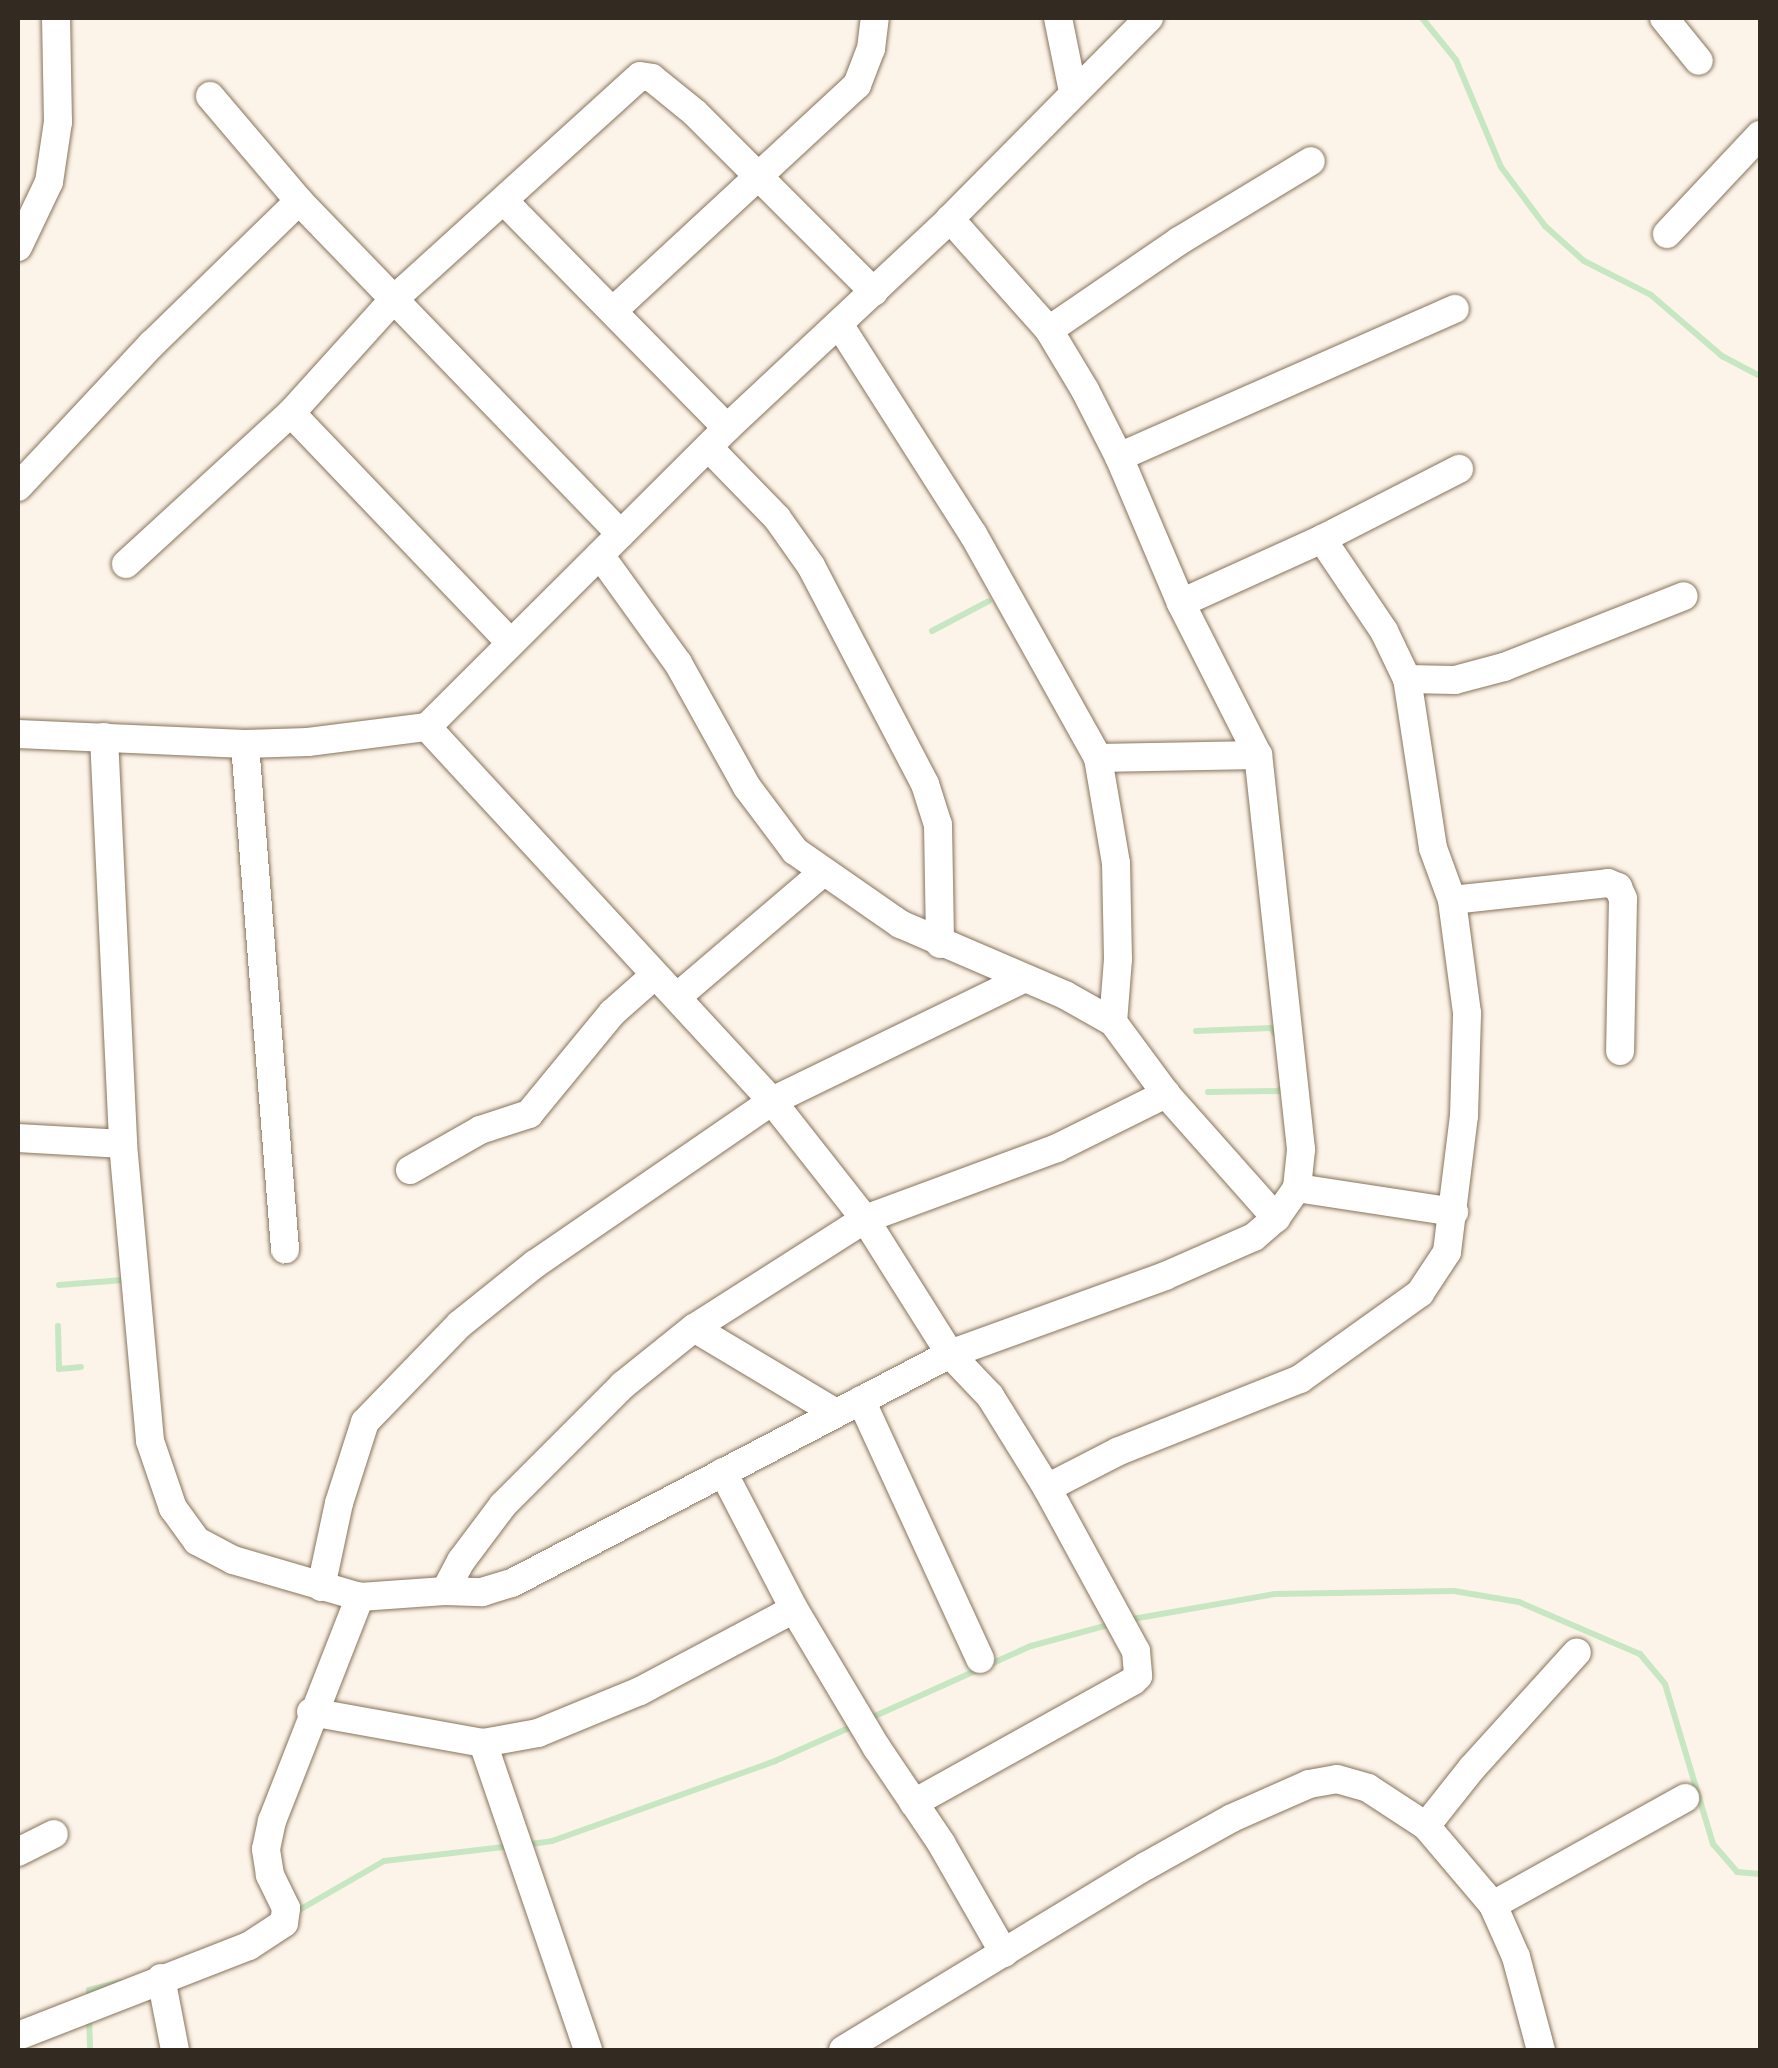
<!DOCTYPE html>
<style>
body{margin:0}
#map{position:relative;width:1778px;height:2068px;overflow:hidden;background:#fdf4e9;font-family:Rubik,sans-serif}
div>[style]{position:absolute}
[style*='--x']{left:calc(var(--x)*1px);top:calc(var(--y)*1px);width:calc(var(--w)*1px);rotate:calc(var(--a)*1deg)}
.stream>*{height:6px;margin:-3px;padding:0 3px;transform-origin:3px;border-radius:3px;background:#c7e7c2}
.roads{filter:drop-shadow(0 0 2px #87745c) drop-shadow(0 0 2px #87745c)}
.minor>*{height:28px;margin:-14px;padding:0 14px;transform-origin:14px;border-radius:14px;background:#fff}
span{translate:-50% -50%;white-space:nowrap;text-align:center;line-height:1.15;-webkit-text-stroke:8px #fff;paint-order:stroke}
.frame{position:absolute;inset:0;border:20px solid #332b21;pointer-events:none}
</style>
<div id="map">
<div class="stream">
<div style="--x:1422;--y:18;--w:54;--a:51"></div>
<div style="--x:1456;--y:60;--w:116;--a:67.2"></div>
<div style="--x:1501;--y:167;--w:74;--a:53.3"></div>
<div style="--x:1545;--y:226;--w:52;--a:41.9"></div>
<div style="--x:1584;--y:261;--w:75;--a:26.9"></div>
<div style="--x:1651;--y:295;--w:94;--a:40.7"></div>
<div style="--x:1722;--y:356;--w:43;--a:27.8"></div>
<div style="--x:932;--y:631;--w:64;--a:-27.8"></div>
<div style="--x:1196;--y:1031;--w:75;--a:-2.3"></div>
<div style="--x:1271;--y:1028;--w:7;--a:56"></div>
<div style="--x:1208;--y:1092;--w:70;--a:-0.8"></div>
<div style="--x:1278;--y:1091;--w:7;--a:-34"></div>
<div style="--x:59;--y:1285;--w:65;--a:-4.4"></div>
<div style="--x:124;--y:1280;--w:5;--a:-90"></div>
<div style="--x:58;--y:1326;--w:43;--a:88.7"></div>
<div style="--x:59;--y:1369;--w:22;--a:-5"></div>
<div style="--x:1127;--y:1620;--w:150;--a:-10"></div>
<div style="--x:1275;--y:1594;--w:179;--a:-1"></div>
<div style="--x:1454;--y:1591;--w:66;--a:9.6"></div>
<div style="--x:1519;--y:1602;--w:132;--a:23.3"></div>
<div style="--x:1640;--y:1654;--w:39;--a:50"></div>
<div style="--x:1665;--y:1684;--w:167;--a:73.3"></div>
<div style="--x:1713;--y:1844;--w:37;--a:49"></div>
<div style="--x:1737;--y:1872;--w:23;--a:5"></div>
<div style="--x:866;--y:1720;--w:181;--a:-24.2"></div>
<div style="--x:1031;--y:1646;--w:87;--a:-15.3"></div>
<div style="--x:524;--y:1845;--w:28;--a:-8"></div>
<div style="--x:552;--y:1841;--w:237;--a:-19.7"></div>
<div style="--x:775;--y:1761;--w:88;--a:-24.2"></div>
<div style="--x:294;--y:1913;--w:104;--a:-30"></div>
<div style="--x:384;--y:1861;--w:129;--a:-6.7"></div>
<div style="--x:89;--y:1999;--w:9;--a:-90"></div>
<div style="--x:89;--y:1990;--w:33;--a:-14"></div>
<div style="--x:89;--y:2017;--w:33;--a:88"></div>
</div>
<div class="roads">
<div class="minor">
<div style="--x:1058;--y:18;--w:76;--a:78.5"></div>
<div style="--x:1664;--y:18;--w:55;--a:50.9"></div>
<div style="--x:210;--y:96;--w:138;--a:49.7"></div>
<div style="--x:299;--y:201;--w:463;--a:46"></div>
<div style="--x:504;--y:201;--w:318;--a:45.5"></div>
<div style="--x:1667;--y:234;--w:136;--a:-46.8"></div>
<div style="--x:18;--y:247;--w:72;--a:-64.5"></div>
<div style="--x:49;--y:182;--w:61;--a:-81.5"></div>
<div style="--x:58;--y:122;--w:104;--a:-91.1"></div>
<div style="--x:615;--y:309;--w:330;--a:-42.8"></div>
<div style="--x:857;--y:85;--w:39;--a:-69"></div>
<div style="--x:871;--y:49;--w:31;--a:-83"></div>
<div style="--x:839;--y:324;--w:249;--a:57.5"></div>
<div style="--x:973;--y:534;--w:257;--a:60.8"></div>
<div style="--x:1098;--y:758;--w:107;--a:80.3"></div>
<div style="--x:1116;--y:863;--w:96;--a:88.8"></div>
<div style="--x:1118;--y:959;--w:63;--a:94.5"></div>
<div style="--x:1049;--y:330;--w:158;--a:-34.4"></div>
<div style="--x:1179;--y:241;--w:154;--a:-31.2"></div>
<div style="--x:291;--y:413;--w:315;--a:46.3"></div>
<div style="--x:709;--y:448;--w:98;--a:45.8"></div>
<div style="--x:777;--y:518;--w:59;--a:54.7"></div>
<div style="--x:811;--y:566;--w:246;--a:62.4"></div>
<div style="--x:925;--y:784;--w:43;--a:72.4"></div>
<div style="--x:938;--y:825;--w:119;--a:89"></div>
<div style="--x:1119;--y:457;--w:367;--a:-23.8"></div>
<div style="--x:18;--y:487;--w:196;--a:-46.9"></div>
<div style="--x:152;--y:344;--w:205;--a:-44.2"></div>
<div style="--x:600;--y:555;--w:133;--a:54.2"></div>
<div style="--x:678;--y:663;--w:142;--a:60.9"></div>
<div style="--x:747;--y:787;--w:80;--a:53.1"></div>
<div style="--x:795;--y:851;--w:128;--a:34.8"></div>
<div style="--x:900;--y:924;--w:180;--a:23.3"></div>
<div style="--x:1065;--y:995;--w:55;--a:29.4"></div>
<div style="--x:1113;--y:1022;--w:89;--a:53.6"></div>
<div style="--x:1166;--y:1094;--w:166;--a:48.4"></div>
<div style="--x:126;--y:564;--w:224;--a:-42.5"></div>
<div style="--x:291;--y:413;--w:152;--a:-47.9"></div>
<div style="--x:393;--y:300;--w:333;--a:-42.2"></div>
<div style="--x:640;--y:76;--w:12;--a:9"></div>
<div style="--x:652;--y:78;--w:55;--a:39.1"></div>
<div style="--x:695;--y:113;--w:253;--a:45"></div>
<div style="--x:1181;--y:603;--w:155;--a:-24.4"></div>
<div style="--x:1322;--y:539;--w:154;--a:-27.1"></div>
<div style="--x:1407;--y:679;--w:48;--a:1.2"></div>
<div style="--x:1455;--y:680;--w:51;--a:-14.9"></div>
<div style="--x:1504;--y:667;--w:193;--a:-21.5"></div>
<div style="--x:427;--y:727;--w:509;--a:47.31"></div>
<div style="--x:772;--y:1101;--w:150;--a:51.8"></div>
<div style="--x:865;--y:1219;--w:160;--a:57.8"></div>
<div style="--x:950;--y:1354;--w:58;--a:46.4"></div>
<div style="--x:990;--y:1396;--w:108;--a:58.2"></div>
<div style="--x:1047;--y:1488;--w:186;--a:61.4"></div>
<div style="--x:1136;--y:1651;--w:25;--a:85"></div>
<div style="--x:1138;--y:1676;--w:7;--a:135"></div>
<div style="--x:1133;--y:1681;--w:251;--a:150.9"></div>
<div style="--x:18;--y:734;--w:227;--a:2.5"></div>
<div style="--x:245;--y:744;--w:63;--a:-1.8"></div>
<div style="--x:308;--y:742;--w:120;--a:-7.2"></div>
<div style="--x:427;--y:727;--w:424;--a:-44.9"></div>
<div style="--x:727;--y:428;--w:306;--a:-43.1"></div>
<div style="--x:950;--y:219;--w:283;--a:-45.3"></div>
<div style="--x:104;--y:737;--w:407;--a:87.3"></div>
<div style="--x:123;--y:1144;--w:298;--a:84.8"></div>
<div style="--x:150;--y:1441;--w:71;--a:71.1"></div>
<div style="--x:173;--y:1508;--w:41;--a:54"></div>
<div style="--x:197;--y:1541;--w:41;--a:27.8"></div>
<div style="--x:233;--y:1560;--w:132;--a:16.2"></div>
<div style="--x:360;--y:1597;--w:85;--a:-4"></div>
<div style="--x:445;--y:1591;--w:34;--a:-62"></div>
<div style="--x:461;--y:1561;--w:70;--a:-53.1"></div>
<div style="--x:503;--y:1505;--w:170;--a:-45"></div>
<div style="--x:623;--y:1385;--w:91;--a:-38.8"></div>
<div style="--x:694;--y:1328;--w:203;--a:-32.5"></div>
<div style="--x:865;--y:1219;--w:205;--a:-20.3"></div>
<div style="--x:1057;--y:1148;--w:122;--a:-26.4"></div>
<div style="--x:245;--y:744;--w:507;--a:85.47"></div>
<div style="--x:1098;--y:758;--w:160;--a:-1.1"></div>
<div style="--x:1452;--y:900;--w:157;--a:-6.2"></div>
<div style="--x:1608;--y:883;--w:11;--a:22"></div>
<div style="--x:1618;--y:887;--w:13;--a:67"></div>
<div style="--x:1623;--y:899;--w:152;--a:91.1"></div>
<div style="--x:677;--y:997;--w:191;--a:-40.5"></div>
<div style="--x:18;--y:1138;--w:105;--a:3.3"></div>
<div style="--x:410;--y:1170;--w:81;--a:-29.7"></div>
<div style="--x:480;--y:1130;--w:52;--a:-18.1"></div>
<div style="--x:529;--y:1114;--w:131;--a:-50.6"></div>
<div style="--x:612;--y:1013;--w:57;--a:-41.5"></div>
<div style="--x:1297;--y:1188;--w:159;--a:8.7"></div>
<div style="--x:694;--y:1328;--w:165;--a:30.9"></div>
<div style="--x:861;--y:1400;--w:285;--a:65.3"></div>
<div style="--x:723;--y:1472;--w:154;--a:62.6"></div>
<div style="--x:794;--y:1609;--w:162;--a:59.2"></div>
<div style="--x:877;--y:1748;--w:115;--a:56"></div>
<div style="--x:941;--y:1843;--w:127;--a:60.2"></div>
<div style="--x:1047;--y:1488;--w:81;--a:-27.2"></div>
<div style="--x:1119;--y:1451;--w:195;--a:-21.7"></div>
<div style="--x:1300;--y:1379;--w:148;--a:-35.6"></div>
<div style="--x:1420;--y:1293;--w:49;--a:-56.6"></div>
<div style="--x:1447;--y:1252;--w:137;--a:-82.9"></div>
<div style="--x:1464;--y:1116;--w:103;--a:-88.3"></div>
<div style="--x:1467;--y:1013;--w:114;--a:-97.6"></div>
<div style="--x:1452;--y:900;--w:55;--a:-110.1"></div>
<div style="--x:1433;--y:848;--w:171;--a:-98.7"></div>
<div style="--x:1407;--y:679;--w:53;--a:-115.6"></div>
<div style="--x:1384;--y:631;--w:111;--a:-124"></div>
<div style="--x:321;--y:1587;--w:86;--a:-77.9"></div>
<div style="--x:339;--y:1503;--w:85;--a:-72.2"></div>
<div style="--x:365;--y:1422;--w:136;--a:-45.9"></div>
<div style="--x:460;--y:1324;--w:96;--a:-38.7"></div>
<div style="--x:535;--y:1264;--w:288;--a:-34.5"></div>
<div style="--x:772;--y:1101;--w:279;--a:-25.9"></div>
<div style="--x:445;--y:1591;--w:37;--a:2"></div>
<div style="--x:482;--y:1592;--w:31;--a:-17"></div>
<div style="--x:512;--y:1583;--w:494;--a:-27.6"></div>
<div style="--x:950;--y:1354;--w:229;--a:-19.9"></div>
<div style="--x:1165;--y:1276;--w:97;--a:-23.7"></div>
<div style="--x:1254;--y:1237;--w:29;--a:-41"></div>
<div style="--x:1276;--y:1218;--w:37;--a:-55"></div>
<div style="--x:1297;--y:1188;--w:39;--a:-84"></div>
<div style="--x:1301;--y:1149;--w:396;--a:-96.2"></div>
<div style="--x:1258;--y:755;--w:170;--a:-116.9"></div>
<div style="--x:1181;--y:603;--w:159;--a:-113"></div>
<div style="--x:1119;--y:457;--w:75;--a:-116.9"></div>
<div style="--x:1085;--y:390;--w:70;--a:-121"></div>
<div style="--x:1049;--y:330;--w:149;--a:-131.7"></div>
<div style="--x:311;--y:1712;--w:175;--a:10.2"></div>
<div style="--x:483;--y:1743;--w:56;--a:-10.3"></div>
<div style="--x:538;--y:1733;--w:110;--a:-22.4"></div>
<div style="--x:640;--y:1691;--w:174;--a:-28"></div>
<div style="--x:483;--y:1743;--w:324;--a:71.1"></div>
<div style="--x:1426;--y:1826;--w:74;--a:-51.6"></div>
<div style="--x:1472;--y:1768;--w:156;--a:-47.8"></div>
<div style="--x:18;--y:1852;--w:40;--a:-26.6"></div>
<div style="--x:1493;--y:1905;--w:220;--a:-29.1"></div>
<div style="--x:161;--y:1978;--w:73;--a:79"></div>
<div style="--x:18;--y:2036;--w:248;--a:-21.3"></div>
<div style="--x:249;--y:1946;--w:42;--a:-33.3"></div>
<div style="--x:284;--y:1923;--w:15;--a:-82"></div>
<div style="--x:286;--y:1908;--w:37;--a:-116"></div>
<div style="--x:270;--y:1875;--w:26;--a:-99"></div>
<div style="--x:266;--y:1849;--w:29;--a:-78"></div>
<div style="--x:272;--y:1821;--w:241;--a:-68.6"></div>
<div style="--x:843;--y:2050;--w:354;--a:-31.3"></div>
<div style="--x:1146;--y:1866;--w:98;--a:-29.2"></div>
<div style="--x:1232;--y:1818;--w:84;--a:-23.8"></div>
<div style="--x:1309;--y:1784;--w:28;--a:-10"></div>
<div style="--x:1337;--y:1779;--w:32;--a:16"></div>
<div style="--x:1368;--y:1788;--w:69;--a:33.2"></div>
<div style="--x:1426;--y:1826;--w:104;--a:49.7"></div>
<div style="--x:1493;--y:1905;--w:57;--a:66.1"></div>
<div style="--x:1516;--y:1957;--w:96;--a:75"></div>
</div>
</div>
<div class="frame"></div>
</div>
